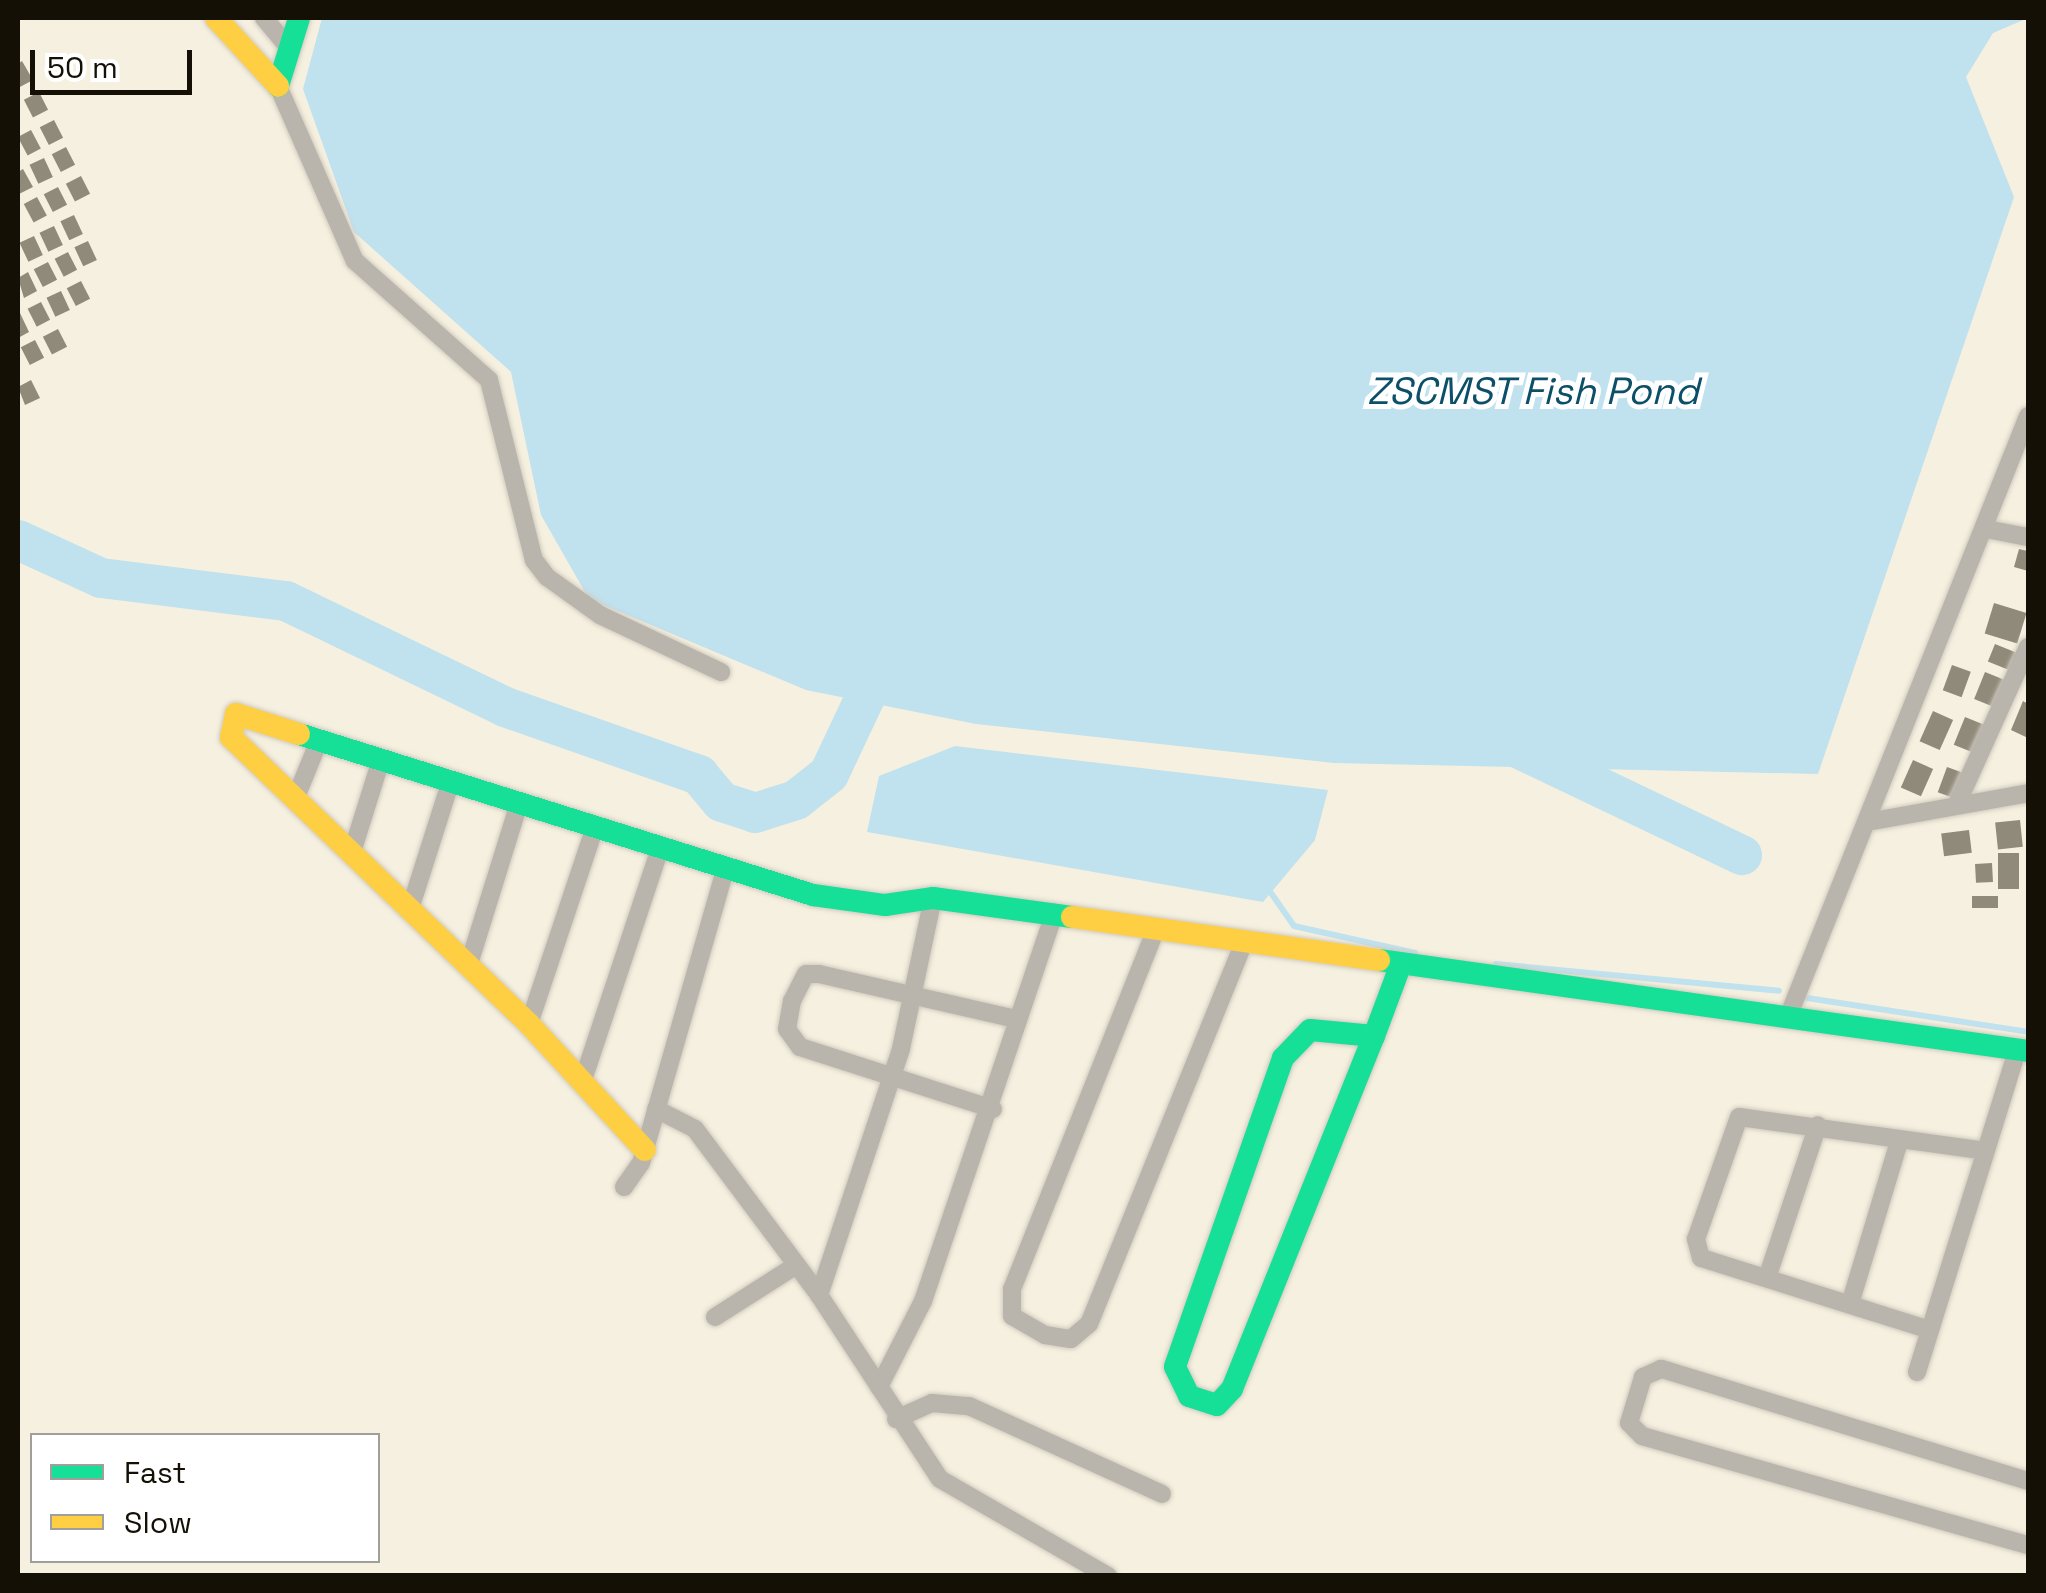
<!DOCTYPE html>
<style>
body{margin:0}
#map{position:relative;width:2046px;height:1593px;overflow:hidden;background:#f6f0e0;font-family:"Space Grotesk",sans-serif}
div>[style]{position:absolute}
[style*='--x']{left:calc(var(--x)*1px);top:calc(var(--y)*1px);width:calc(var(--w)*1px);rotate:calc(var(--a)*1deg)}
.water>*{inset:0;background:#c0e1ee}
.stream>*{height:6px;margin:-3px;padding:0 3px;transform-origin:3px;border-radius:3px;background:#c0e1ee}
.river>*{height:40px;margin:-20px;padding:0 20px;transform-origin:20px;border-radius:20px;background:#c0e1ee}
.building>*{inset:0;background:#908a7b;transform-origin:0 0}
.roads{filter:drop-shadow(0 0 2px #d0cbbf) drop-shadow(0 0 2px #d0cbbf)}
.street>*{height:18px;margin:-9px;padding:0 9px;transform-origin:9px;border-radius:9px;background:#bab5ac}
.fast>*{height:22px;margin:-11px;padding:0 11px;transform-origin:11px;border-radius:11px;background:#16e098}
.slow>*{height:22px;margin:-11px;padding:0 11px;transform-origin:11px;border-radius:11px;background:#ffcf43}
span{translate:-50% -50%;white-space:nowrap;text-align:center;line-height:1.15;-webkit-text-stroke:10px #fff;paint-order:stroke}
.water-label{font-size:38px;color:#0c4f68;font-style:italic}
.frame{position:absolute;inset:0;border:20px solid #141005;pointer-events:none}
.legend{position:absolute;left:30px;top:1433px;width:350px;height:130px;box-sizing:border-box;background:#fff;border:2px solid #a19f9b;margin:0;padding:12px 18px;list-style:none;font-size:30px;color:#141005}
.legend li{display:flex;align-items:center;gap:20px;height:50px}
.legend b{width:50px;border:2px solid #a19f9b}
.scale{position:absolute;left:30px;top:50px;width:162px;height:45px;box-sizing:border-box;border:5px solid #141005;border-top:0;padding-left:12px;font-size:30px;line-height:35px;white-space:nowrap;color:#141005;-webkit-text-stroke:8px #fff;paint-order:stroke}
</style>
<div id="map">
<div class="water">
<div style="clip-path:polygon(322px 18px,2028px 18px,1993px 33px,1966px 77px,2014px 197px,1818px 774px,1334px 763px,976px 724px,806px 690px,589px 599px,541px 515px,511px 372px,354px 232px,303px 89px)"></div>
<div style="clip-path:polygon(955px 746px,1328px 790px,1315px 840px,1263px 902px,867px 832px,879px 776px)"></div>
</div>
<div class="stream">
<div style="--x:1271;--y:893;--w:40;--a:55.1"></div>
<div style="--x:1294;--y:926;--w:124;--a:12.6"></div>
<div style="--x:1496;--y:964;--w:284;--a:5.4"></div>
<div style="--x:1807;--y:998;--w:224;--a:8.7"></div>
</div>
<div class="river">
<div style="--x:18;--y:540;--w:91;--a:24.6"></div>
<div style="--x:101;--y:578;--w:186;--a:7.1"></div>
<div style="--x:286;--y:601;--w:243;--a:25.8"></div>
<div style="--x:505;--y:707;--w:206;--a:19.3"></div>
<div style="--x:699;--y:775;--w:35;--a:50"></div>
<div style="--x:722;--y:802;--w:35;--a:18"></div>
<div style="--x:755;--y:813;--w:43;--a:-17.6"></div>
<div style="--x:796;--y:800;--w:42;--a:-38.2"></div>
<div style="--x:829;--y:774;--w:136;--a:-64.8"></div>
<div style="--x:1511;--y:745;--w:256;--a:25.5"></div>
</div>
<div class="building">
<div style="clip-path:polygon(22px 61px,33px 80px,18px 88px,18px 64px)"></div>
<div style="left:39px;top:92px;width:20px;height:17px;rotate:63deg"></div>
<div style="left:54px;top:120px;width:20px;height:16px;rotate:63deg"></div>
<div style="left:31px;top:130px;width:21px;height:15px;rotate:62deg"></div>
<div style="left:66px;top:147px;width:20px;height:16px;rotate:63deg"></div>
<div style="left:44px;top:158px;width:21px;height:16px;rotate:65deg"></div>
<div style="clip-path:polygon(23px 169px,33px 187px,19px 194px,18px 172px)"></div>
<div style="left:81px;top:176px;width:20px;height:17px;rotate:63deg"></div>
<div style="left:58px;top:187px;width:20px;height:16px;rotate:63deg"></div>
<div style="left:37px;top:197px;width:21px;height:15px;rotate:62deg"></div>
<div style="left:74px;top:215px;width:21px;height:15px;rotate:65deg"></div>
<div style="left:54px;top:226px;width:21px;height:16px;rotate:65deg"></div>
<div style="left:34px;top:236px;width:21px;height:16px;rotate:65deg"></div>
<div style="left:88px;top:241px;width:21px;height:15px;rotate:65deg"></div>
<div style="left:68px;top:252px;width:20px;height:15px;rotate:63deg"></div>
<div style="left:48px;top:262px;width:20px;height:16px;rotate:63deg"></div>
<div style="clip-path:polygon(28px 272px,37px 291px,24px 298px,18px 278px)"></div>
<div style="left:81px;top:281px;width:20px;height:16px;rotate:63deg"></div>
<div style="left:61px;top:291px;width:21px;height:16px;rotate:65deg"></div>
<div style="left:41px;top:302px;width:20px;height:15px;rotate:63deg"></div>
<div style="clip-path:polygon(20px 313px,29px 332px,18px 338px,18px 314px)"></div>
<div style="left:58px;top:329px;width:20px;height:17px;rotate:63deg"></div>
<div style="left:35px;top:340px;width:20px;height:16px;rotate:63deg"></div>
<div style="clip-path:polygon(31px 380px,40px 398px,25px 405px,18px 387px)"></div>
<div style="clip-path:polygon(2019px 549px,2028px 551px,2028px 571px,2014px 567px)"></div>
<div style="left:1994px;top:603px;width:34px;height:32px;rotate:17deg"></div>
<div style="left:1995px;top:644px;width:24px;height:19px;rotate:22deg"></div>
<div style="left:1952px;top:665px;width:20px;height:27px;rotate:20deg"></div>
<div style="left:1985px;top:672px;width:22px;height:29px;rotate:22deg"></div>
<div style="clip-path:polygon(2023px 701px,2028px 704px,2028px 738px,2011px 730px)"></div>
<div style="left:1933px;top:711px;width:22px;height:33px;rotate:24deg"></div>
<div style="left:1965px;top:717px;width:22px;height:30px;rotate:22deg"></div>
<div style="left:1913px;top:760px;width:22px;height:30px;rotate:24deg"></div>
<div style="left:1947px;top:767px;width:20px;height:27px;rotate:20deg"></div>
<div style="left:2020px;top:820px;width:27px;height:25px;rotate:84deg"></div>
<div style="left:1969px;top:830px;width:23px;height:28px;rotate:83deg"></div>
<div style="left:1998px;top:853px;width:21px;height:36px"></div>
<div style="left:1992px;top:863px;width:19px;height:17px;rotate:87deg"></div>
<div style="left:1998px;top:896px;width:12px;height:26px;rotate:90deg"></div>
</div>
<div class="roads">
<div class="street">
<div style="--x:264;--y:18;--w:38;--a:50"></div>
<div style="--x:278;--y:86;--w:191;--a:66.3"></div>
<div style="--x:355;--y:261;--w:179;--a:41.6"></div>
<div style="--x:489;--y:380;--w:186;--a:76"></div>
<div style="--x:534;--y:560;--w:21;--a:53"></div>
<div style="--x:547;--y:577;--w:65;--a:35.6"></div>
<div style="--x:600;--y:615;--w:134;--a:25.2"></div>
<div style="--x:1986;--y:529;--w:43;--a:10.8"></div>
<div style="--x:296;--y:797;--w:58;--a:-67.8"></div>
<div style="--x:1957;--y:804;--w:172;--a:-65.7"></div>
<div style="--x:1873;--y:821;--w:158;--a:-10.2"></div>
<div style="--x:353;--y:849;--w:90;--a:-72.6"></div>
<div style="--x:933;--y:898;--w:154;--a:102"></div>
<div style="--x:901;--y:1049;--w:259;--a:108.4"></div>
<div style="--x:819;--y:1295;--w:220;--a:56.7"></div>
<div style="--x:940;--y:1479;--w:194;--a:30"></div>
<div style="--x:410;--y:909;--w:128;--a:-72.3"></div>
<div style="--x:1156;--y:929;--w:388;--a:111.8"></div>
<div style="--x:1012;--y:1289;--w:27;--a:90"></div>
<div style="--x:1012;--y:1316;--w:38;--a:30"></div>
<div style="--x:1045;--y:1335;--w:26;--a:9"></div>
<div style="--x:1071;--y:1339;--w:23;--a:-40"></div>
<div style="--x:1089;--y:1324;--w:411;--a:-67.9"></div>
<div style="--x:469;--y:964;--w:164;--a:-72.7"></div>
<div style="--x:1788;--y:1017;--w:647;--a:-68.23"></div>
<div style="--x:529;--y:1024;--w:205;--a:-71.5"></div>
<div style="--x:582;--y:1083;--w:247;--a:-71.6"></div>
<div style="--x:656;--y:1109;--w:44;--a:27.1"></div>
<div style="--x:695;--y:1129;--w:207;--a:53.2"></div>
<div style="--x:993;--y:1109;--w:203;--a:-162.2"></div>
<div style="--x:800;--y:1047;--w:22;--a:-126"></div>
<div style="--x:787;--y:1029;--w:28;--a:-80"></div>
<div style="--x:792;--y:1001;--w:30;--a:-63"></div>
<div style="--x:806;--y:974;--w:13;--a:0"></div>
<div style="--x:819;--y:974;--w:202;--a:12.9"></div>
<div style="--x:624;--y:1187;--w:29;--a:-55"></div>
<div style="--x:641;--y:1163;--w:304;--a:-74"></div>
<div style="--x:1767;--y:1278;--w:161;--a:-71.6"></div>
<div style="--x:1850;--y:1304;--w:169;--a:-73.2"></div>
<div style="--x:715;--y:1317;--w:95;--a:-32.5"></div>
<div style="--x:1930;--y:1330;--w:240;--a:-162.5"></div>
<div style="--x:1701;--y:1258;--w:20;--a:-105"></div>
<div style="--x:1696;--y:1239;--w:129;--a:-70.6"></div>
<div style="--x:1739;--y:1117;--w:249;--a:7.8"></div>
<div style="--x:1917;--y:1372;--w:339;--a:-72.7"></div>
<div style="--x:879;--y:1387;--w:97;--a:-62.9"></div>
<div style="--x:923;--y:1301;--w:410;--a:-71.3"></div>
<div style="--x:896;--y:1419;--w:39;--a:-24"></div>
<div style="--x:932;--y:1403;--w:37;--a:5"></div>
<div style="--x:969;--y:1406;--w:212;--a:24.5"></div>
<div style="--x:2028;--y:1481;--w:384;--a:-163"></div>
<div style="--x:1661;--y:1369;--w:20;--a:156"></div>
<div style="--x:1643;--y:1377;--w:48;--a:106.9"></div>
<div style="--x:1629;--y:1423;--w:18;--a:45"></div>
<div style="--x:1642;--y:1436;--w:401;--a:15.8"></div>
</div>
<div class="fast">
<div style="--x:278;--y:86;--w:71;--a:-72.8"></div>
<div style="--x:299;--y:734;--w:539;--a:17.39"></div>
<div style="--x:813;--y:895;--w:73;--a:7.9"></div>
<div style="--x:885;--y:905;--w:49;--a:-8.3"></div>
<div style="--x:933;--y:898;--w:140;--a:7.8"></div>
<div style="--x:1379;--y:960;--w:655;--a:7.98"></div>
<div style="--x:1374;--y:1036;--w:64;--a:-174.6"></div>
<div style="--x:1310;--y:1030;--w:39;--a:134"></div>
<div style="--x:1283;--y:1058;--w:327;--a:109.3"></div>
<div style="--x:1175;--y:1367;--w:32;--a:64"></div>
<div style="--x:1189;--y:1396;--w:29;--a:18"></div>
<div style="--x:1217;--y:1405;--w:22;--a:-47"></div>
<div style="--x:1232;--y:1389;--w:380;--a:-68.1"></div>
<div style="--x:1374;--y:1036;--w:72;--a:-69.5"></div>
</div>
<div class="slow">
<div style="--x:216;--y:18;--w:92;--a:47.6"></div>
<div style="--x:299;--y:734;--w:66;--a:-162.4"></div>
<div style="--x:236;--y:714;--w:24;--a:102"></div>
<div style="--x:231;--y:737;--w:414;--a:43.9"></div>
<div style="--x:529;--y:1024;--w:171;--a:47.4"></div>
<div style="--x:1072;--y:917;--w:310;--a:8"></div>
</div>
</div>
<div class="water-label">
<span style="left:1533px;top:392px">ZSCMST Fish Pond</span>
</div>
<div class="frame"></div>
<ul class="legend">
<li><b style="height:12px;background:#16e098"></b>Fast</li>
<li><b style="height:12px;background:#ffcf43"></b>Slow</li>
</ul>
<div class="scale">50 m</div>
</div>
